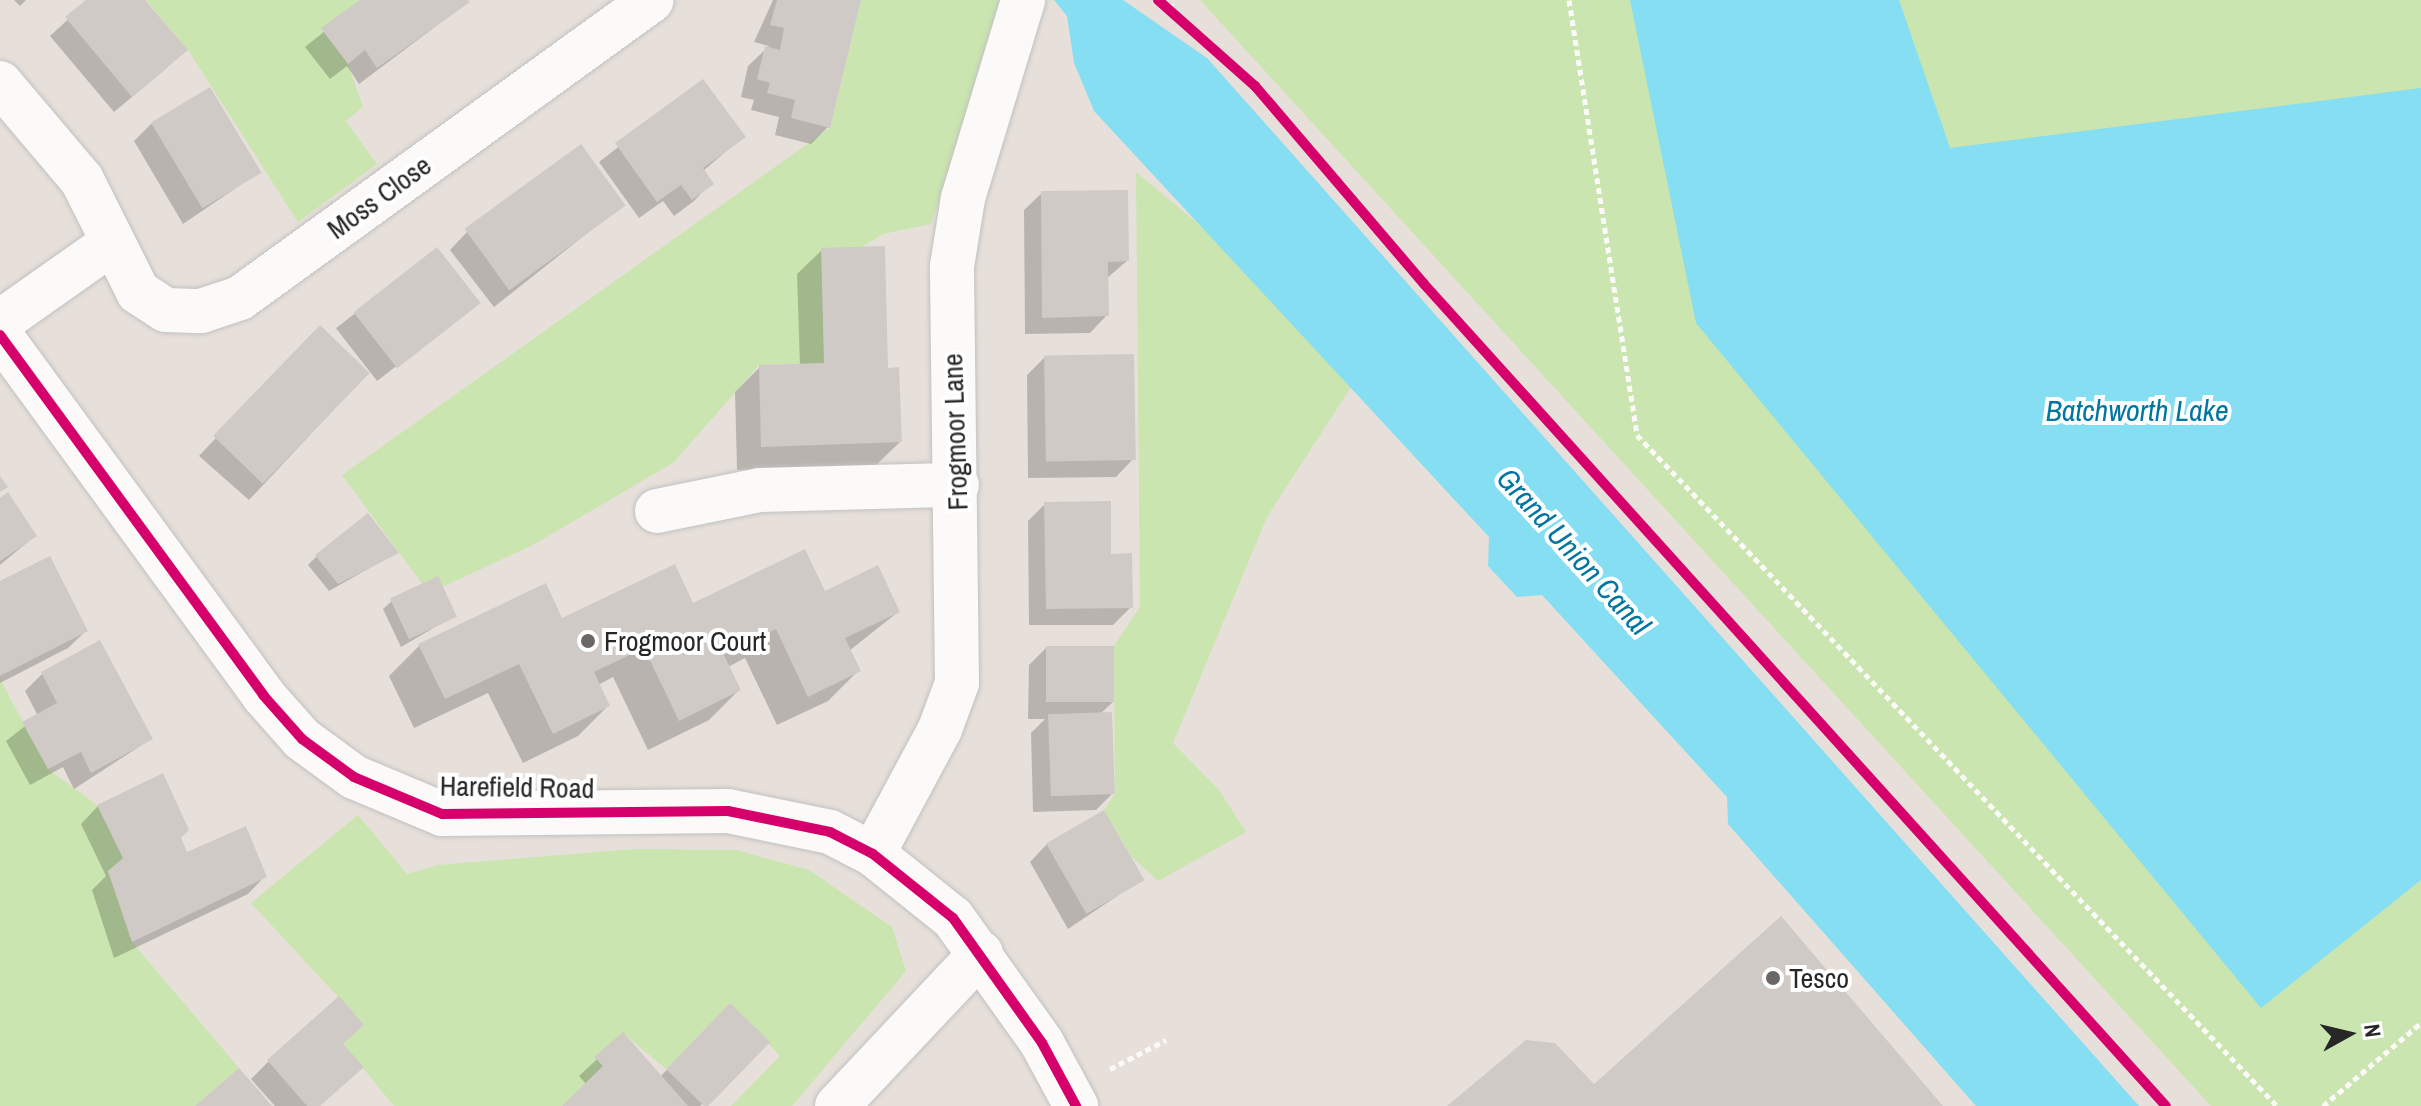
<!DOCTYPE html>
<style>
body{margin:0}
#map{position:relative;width:2421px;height:1106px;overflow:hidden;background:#e7e0da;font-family:"Archivo Narrow",sans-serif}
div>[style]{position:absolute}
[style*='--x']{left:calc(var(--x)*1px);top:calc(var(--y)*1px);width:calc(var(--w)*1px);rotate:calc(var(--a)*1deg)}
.green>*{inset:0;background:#cae5af}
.water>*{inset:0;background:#85def2}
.shadow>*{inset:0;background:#0003;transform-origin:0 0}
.building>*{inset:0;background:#cfcac6;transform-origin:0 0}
.path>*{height:5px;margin-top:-2.5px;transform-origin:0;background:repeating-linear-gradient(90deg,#fbfaf9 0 6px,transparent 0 10px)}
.roads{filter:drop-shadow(0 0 2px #c2c1c2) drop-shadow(0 0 2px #c2c1c2)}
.minor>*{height:44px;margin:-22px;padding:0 22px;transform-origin:22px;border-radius:22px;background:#fbfaf9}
.cycleway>*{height:10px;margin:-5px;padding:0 5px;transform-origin:5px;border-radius:5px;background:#d6006c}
.dots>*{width:22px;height:22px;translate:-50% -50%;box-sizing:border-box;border:4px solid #fff;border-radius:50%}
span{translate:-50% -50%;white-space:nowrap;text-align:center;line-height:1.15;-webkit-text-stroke:8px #fff;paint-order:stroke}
.street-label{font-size:28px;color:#272727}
.poi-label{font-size:28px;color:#272727}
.left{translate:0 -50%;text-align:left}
.water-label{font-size:30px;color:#0076a1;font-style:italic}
.north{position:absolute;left:2309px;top:994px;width:80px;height:80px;-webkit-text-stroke:6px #fff;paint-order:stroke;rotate:82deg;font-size:22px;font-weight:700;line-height:32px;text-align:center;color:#272727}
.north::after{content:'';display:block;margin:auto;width:28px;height:36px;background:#272727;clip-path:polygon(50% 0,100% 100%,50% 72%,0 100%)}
</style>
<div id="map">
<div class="green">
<div style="clip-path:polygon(146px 0,360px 0,321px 29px,348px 64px,363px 107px,346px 121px,377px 164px,298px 222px,188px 50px)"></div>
<div style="clip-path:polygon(861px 0,1007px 0,931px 224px,883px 234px,862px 247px,824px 363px,759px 365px,673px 463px,531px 546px,429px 593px,342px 475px,830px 128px)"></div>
<div style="clip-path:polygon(1200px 0,2421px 0,2421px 1106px,2211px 1106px)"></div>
<div style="clip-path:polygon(1136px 172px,1231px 251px,1351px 387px,1267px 517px,1173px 743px,1219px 790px,1246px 832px,1158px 881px,1131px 856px,1104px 810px,1115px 794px,1114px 646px,1140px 607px)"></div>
<div style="clip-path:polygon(0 679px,48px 769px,97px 805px,123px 858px,108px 872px,132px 942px,239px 1068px,195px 1106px,0 1106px)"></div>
<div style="clip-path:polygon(358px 815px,407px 874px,437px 865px,635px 849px,736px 850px,809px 870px,892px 927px,906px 971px,792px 1106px,731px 1106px,780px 1056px,730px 1003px,666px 1069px,623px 1033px,595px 1057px,603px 1066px,562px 1106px,394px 1106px,343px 1044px,364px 1025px,251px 903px)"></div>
</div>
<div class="water">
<div style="clip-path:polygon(1054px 0,1123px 0,1207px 58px,2139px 1106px,1976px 1106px,1728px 824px,1727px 797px,1542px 595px,1517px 597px,1488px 566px,1489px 537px,1094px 111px,1074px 63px,1067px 16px)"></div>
<div style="clip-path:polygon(1630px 0,1899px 0,1950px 148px,2421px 88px,2421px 880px,2261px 1008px,1696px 323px)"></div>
</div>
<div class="shadow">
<div style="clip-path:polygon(14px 0,26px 0,20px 6px)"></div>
<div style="clip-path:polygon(89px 0,143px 0,168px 67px,114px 112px,50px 36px)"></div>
<div style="clip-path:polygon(364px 0,466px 0,468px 2px,359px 84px,347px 66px,330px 79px,305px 47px)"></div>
<div style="clip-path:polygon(773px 0,859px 0,828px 127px,811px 144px,775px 135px,779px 117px,751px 110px,754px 100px,741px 97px,748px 66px,769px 46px,754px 42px)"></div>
<div style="clip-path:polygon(702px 82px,743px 137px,703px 171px,711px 183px,694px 201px,674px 216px,663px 201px,639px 218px,599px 162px)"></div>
<div style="clip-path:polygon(151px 124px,258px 173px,183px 224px,134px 141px)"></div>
<div style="clip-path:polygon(1042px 193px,1127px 261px,1107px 278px,1107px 315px,1090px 333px,1025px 334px,1024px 210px)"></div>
<div style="clip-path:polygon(624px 204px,494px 307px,450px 250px,467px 232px)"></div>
<div style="left:436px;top:250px;width:67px;height:127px;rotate:52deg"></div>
<div style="clip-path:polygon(822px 250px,886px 370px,900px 442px,875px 466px,737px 470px,735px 392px,760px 367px,800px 366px,797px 274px)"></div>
<div style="clip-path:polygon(303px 345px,367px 374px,249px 500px,199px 456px)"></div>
<div style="clip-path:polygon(1045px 357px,1133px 459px,1116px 477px,1028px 478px,1027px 375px)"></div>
<div style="clip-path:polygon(0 500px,35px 536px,0 565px)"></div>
<div style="clip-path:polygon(1045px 504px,1131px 607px,1113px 625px,1029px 625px,1028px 521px)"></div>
<div style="clip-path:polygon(396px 553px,329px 591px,308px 565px,317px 556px)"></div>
<div style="clip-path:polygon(0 584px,86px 631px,68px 648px,0 683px)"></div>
<div style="clip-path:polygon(824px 593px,898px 612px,849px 651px,858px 671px,828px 701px,777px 725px,745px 658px,728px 667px,739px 690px,709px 720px,648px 750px,613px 677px,598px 685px,608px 706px,578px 736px,523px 763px,488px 693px,414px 728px,389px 676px,419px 646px,561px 620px)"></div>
<div style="clip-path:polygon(392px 601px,454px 616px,401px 647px,383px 609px)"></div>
<div style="clip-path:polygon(1046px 648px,1113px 702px,1100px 714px,1113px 793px,1096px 810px,1033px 812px,1031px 733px,1045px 719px,1028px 719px,1029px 665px)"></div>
<div style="clip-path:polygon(42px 674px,151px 739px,74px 789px,63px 767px,30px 785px,6px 741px,38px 716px,25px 691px)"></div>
<div style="clip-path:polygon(98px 806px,186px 854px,265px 876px,248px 894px,114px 958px,92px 890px,106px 876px,81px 824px)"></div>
<div style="clip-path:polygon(1047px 844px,1141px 880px,1068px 929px,1030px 862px)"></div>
<div style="clip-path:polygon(730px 1005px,750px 1060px,700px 1106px,564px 1106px,586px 1084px,579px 1076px,623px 1035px,660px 1077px)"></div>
<div style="clip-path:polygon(341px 1045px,319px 1106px,275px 1106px,251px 1079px,268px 1062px)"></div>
</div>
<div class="building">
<div style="clip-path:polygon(86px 0,145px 0,188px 50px,132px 97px,65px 17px)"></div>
<div style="clip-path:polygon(360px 0,468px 0,470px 2px,377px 68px,365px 50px,348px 64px,321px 28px)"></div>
<div style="clip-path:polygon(777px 0,861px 0,830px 128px,791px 118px,795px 100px,767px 93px,770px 83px,757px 79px,765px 46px,780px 50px,784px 28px,770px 25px)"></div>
<div style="clip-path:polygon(703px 79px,746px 137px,703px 168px,714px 184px,692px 200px,681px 185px,657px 202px,615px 143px)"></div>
<div style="left:210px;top:87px;width:100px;height:69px;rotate:59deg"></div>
<div style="left:581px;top:144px;width:76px;height:144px;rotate:54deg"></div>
<div style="clip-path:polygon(1128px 190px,1129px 261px,1108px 262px,1109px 316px,1042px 318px,1041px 191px)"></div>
<div style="clip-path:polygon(885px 246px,888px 368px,899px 367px,902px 442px,761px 447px,759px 365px,824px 363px,821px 248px)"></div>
<div style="left:437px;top:247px;width:71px;height:106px;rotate:52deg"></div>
<div style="left:320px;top:325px;width:69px;height:154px;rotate:44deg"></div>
<div style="left:1134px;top:354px;width:106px;height:90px;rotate:89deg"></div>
<div style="clip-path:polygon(0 476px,8px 487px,0 492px)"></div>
<div style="clip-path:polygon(8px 492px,37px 536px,0 561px,0 498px)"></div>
<div style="clip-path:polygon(1111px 501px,1111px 554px,1132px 553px,1133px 608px,1046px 609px,1044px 502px)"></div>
<div style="clip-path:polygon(368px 513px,399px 553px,338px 584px,315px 555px)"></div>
<div style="clip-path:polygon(805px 549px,825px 591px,878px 565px,900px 612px,845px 638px,861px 671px,808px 697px,776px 629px,724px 655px,741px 690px,679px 721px,644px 648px,594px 672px,610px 706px,553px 734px,519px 664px,445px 699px,418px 644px,546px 583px,562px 618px,675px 564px,693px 603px)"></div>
<div style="clip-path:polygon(50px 556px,88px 631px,0 676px,0 581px)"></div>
<div style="left:438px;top:576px;width:45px;height:53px;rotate:65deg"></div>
<div style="clip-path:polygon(100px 640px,153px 739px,91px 773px,81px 752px,48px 769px,22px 722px,57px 703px,41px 672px)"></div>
<div style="left:1046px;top:646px;width:68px;height:56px"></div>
<div style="left:1112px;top:712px;width:82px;height:64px;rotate:88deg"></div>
<div style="clip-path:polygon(163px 773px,189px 830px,181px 838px,187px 852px,246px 826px,267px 877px,132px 942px,108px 871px,123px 858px,97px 805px)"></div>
<div style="left:1104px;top:810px;width:81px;height:67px;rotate:60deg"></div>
<div style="clip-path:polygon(1781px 916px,1943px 1106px,1447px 1106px,1526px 1040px,1555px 1043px,1594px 1084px)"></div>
<div style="clip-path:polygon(339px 996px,364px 1025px,343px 1044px,364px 1067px,320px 1106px,307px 1106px,267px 1060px)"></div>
<div style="left:730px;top:1003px;width:56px;height:92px;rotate:44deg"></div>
<div style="clip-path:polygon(623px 1032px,688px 1106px,562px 1106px,603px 1066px,594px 1057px)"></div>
<div style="clip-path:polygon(239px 1068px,272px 1106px,195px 1106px)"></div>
</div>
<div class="path">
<div style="--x:1569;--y:0;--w:440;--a:81.1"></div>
<div style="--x:1637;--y:435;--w:927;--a:46.35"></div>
<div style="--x:1171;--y:9;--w:9;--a:-84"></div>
<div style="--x:1110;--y:1069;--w:63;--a:-27.4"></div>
<div style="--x:2323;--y:1106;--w:128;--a:-40.3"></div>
</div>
<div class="roads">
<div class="minor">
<div style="--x:0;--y:83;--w:127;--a:49.8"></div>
<div style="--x:82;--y:180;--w:125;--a:63.4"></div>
<div style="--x:138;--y:292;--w:33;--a:33"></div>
<div style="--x:166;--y:310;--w:35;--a:2"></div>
<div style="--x:201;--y:311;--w:41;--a:-18.4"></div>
<div style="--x:240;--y:298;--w:508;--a:-35.88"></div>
<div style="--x:0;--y:322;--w:133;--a:-35.2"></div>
<div style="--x:0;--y:335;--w:446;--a:53.8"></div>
<div style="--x:263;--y:695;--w:59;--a:48.4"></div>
<div style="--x:302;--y:739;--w:64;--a:36.2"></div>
<div style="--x:354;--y:777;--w:95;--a:22.8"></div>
<div style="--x:442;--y:814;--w:286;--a:-0.6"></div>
<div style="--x:728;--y:811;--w:104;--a:11.6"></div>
<div style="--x:830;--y:832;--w:48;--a:27.1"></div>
<div style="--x:873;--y:854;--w:102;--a:38.7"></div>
<div style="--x:953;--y:918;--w:153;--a:54.5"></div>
<div style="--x:1042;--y:1043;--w:72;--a:61.6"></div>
<div style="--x:657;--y:511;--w:105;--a:-11.5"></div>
<div style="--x:760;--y:490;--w:197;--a:-1.5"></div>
<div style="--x:873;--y:854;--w:142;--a:-61.8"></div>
<div style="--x:940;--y:729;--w:49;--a:-69.7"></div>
<div style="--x:957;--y:683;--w:417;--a:-90.7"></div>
<div style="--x:952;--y:266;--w:69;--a:-80.8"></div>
<div style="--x:963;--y:198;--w:207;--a:-73.1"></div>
<div style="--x:837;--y:1106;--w:210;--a:-46.7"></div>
</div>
</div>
<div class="cycleway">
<div style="--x:1158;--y:0;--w:130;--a:41.6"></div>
<div style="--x:1255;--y:86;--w:260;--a:49.5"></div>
<div style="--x:1424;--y:284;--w:1107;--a:47.93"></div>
<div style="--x:0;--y:335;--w:446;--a:53.8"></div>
<div style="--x:263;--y:695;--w:59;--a:48.4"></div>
<div style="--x:302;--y:739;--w:64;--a:36.2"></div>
<div style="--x:354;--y:777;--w:95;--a:22.8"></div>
<div style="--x:442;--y:814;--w:286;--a:-0.6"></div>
<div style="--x:728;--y:811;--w:104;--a:11.6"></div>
<div style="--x:830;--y:832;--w:48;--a:27.1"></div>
<div style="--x:873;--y:854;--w:102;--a:38.7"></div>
<div style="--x:953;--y:918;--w:153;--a:54.5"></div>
<div style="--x:1042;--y:1043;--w:72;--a:61.6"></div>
</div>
<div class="dots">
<div style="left:588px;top:641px;background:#6a6866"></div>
<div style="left:1773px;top:978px;background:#6a6866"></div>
</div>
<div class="street-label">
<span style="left:379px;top:197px;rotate:-36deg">Moss Close</span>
<span style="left:955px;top:432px;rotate:-92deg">Frogmoor Lane</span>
<span style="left:517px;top:787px;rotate:1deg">Harefield Road</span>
</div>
<div class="poi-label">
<span class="left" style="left:604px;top:641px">Frogmoor Court</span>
<span class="left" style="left:1789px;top:978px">Tesco</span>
</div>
<div class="water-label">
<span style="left:2137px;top:410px">Batchworth Lake</span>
<span style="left:1574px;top:551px;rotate:48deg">Grand Union Canal</span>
</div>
<div class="north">N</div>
</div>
